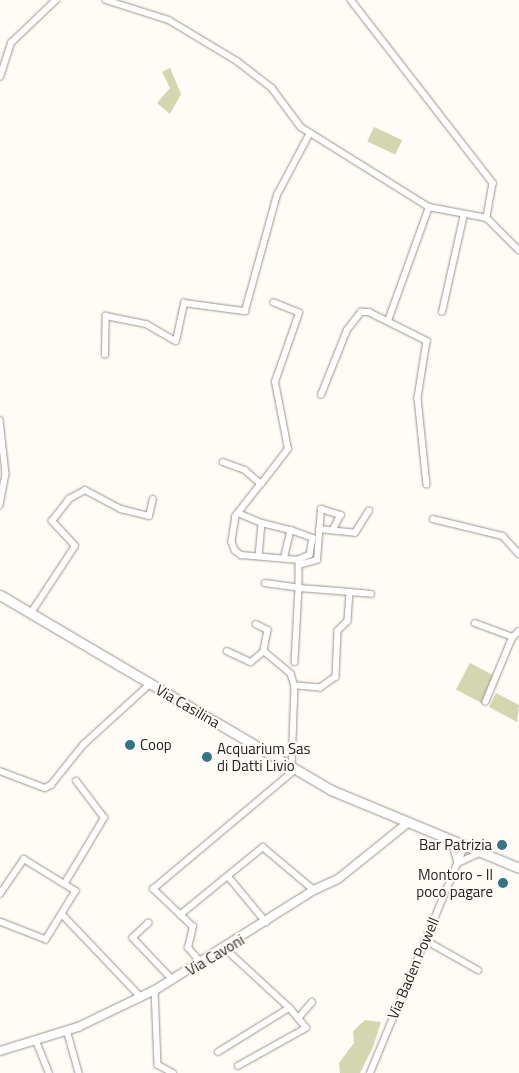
<!DOCTYPE html>
<style>
body{margin:0}
#map{position:relative;width:519px;height:1073px;overflow:hidden;background:#fffbf6;font-family:"Titillium Web",sans-serif}
div>[style]{position:absolute}
[style*='--x']{left:calc(var(--x)*1px);top:calc(var(--y)*1px);width:calc(var(--w)*1px);rotate:calc(var(--a)*1deg)}
.green>*{inset:0;background:#d3d6ae;transform-origin:0 0}
.roads{filter:drop-shadow(0 0 1px #98948e) drop-shadow(0 0 1px #98948e)}
.street>*{height:5.5px;margin:-2.75px;padding:0 2.75px;transform-origin:2.75px;border-radius:2.75px;background:#fff}
.secondary>*{height:8px;margin:-4px;padding:0 4px;transform-origin:4px;border-radius:4px;background:#fff}
.primary>*{height:9px;margin:-4.5px;padding:0 4.5px;transform-origin:4.5px;border-radius:4.5px;background:#fff}
.dots>*{width:14px;height:14px;translate:-50% -50%;box-sizing:border-box;border:2px solid #fffbf6;border-radius:50%}
span{translate:-50% -50%;white-space:nowrap;text-align:center;line-height:1.15;-webkit-text-stroke:4px #fffbf6;paint-order:stroke}
.street-label{font-size:15px;color:#211f1d}
.poi-label{font-size:15px;color:#211f1d}
.left{translate:0 -50%;text-align:left}
.right{translate:-100% -50%;text-align:right}
</style>
<div id="map">
<div class="green">
<div style="clip-path:polygon(170px 68px,181px 94px,170px 114px,157px 103px,170px 88px,162px 72px)"></div>
<div style="left:374px;top:127px;width:31px;height:16px;rotate:25deg"></div>
<div style="left:470px;top:663px;width:30px;height:30px;rotate:28deg"></div>
<div style="clip-path:polygon(496px 693px,519px 705px,517px 722px,489px 707px)"></div>
<div style="clip-path:polygon(365px 1020px,381px 1022px,373px 1047px,360px 1073px,340px 1073px,339px 1063px,354px 1043px,353px 1031px)"></div>
</div>
<div class="roads">
<div class="street">
<div style="--x:106;--y:0;--w:66;--a:17.6"></div>
<div style="--x:169;--y:20;--w:79;--a:31.1"></div>
<div style="--x:237;--y:61;--w:44;--a:37.6"></div>
<div style="--x:272;--y:88;--w:49;--a:53.4"></div>
<div style="--x:301;--y:127;--w:151;--a:32"></div>
<div style="--x:429;--y:207;--w:59;--a:10.7"></div>
<div style="--x:351;--y:0;--w:232;--a:52.2"></div>
<div style="--x:493;--y:183;--w:36;--a:100"></div>
<div style="--x:487;--y:218;--w:45;--a:45"></div>
<div style="--x:0;--y:77;--w:36;--a:-72"></div>
<div style="--x:11;--y:43;--w:62;--a:-43.7"></div>
<div style="--x:442;--y:312;--w:100;--a:-77.3"></div>
<div style="--x:388;--y:321;--w:121;--a:-70.2"></div>
<div style="--x:105;--y:355;--w:39;--a:-89"></div>
<div style="--x:106;--y:316;--w:41;--a:11.3"></div>
<div style="--x:146;--y:324;--w:34;--a:30"></div>
<div style="--x:176;--y:341;--w:39;--a:-78"></div>
<div style="--x:184;--y:303;--w:62;--a:7.5"></div>
<div style="--x:245;--y:311;--w:120;--a:-74.6"></div>
<div style="--x:277;--y:195;--w:70;--a:-62"></div>
<div style="--x:321;--y:395;--w:70;--a:-68.2"></div>
<div style="--x:347;--y:330;--w:23;--a:-52"></div>
<div style="--x:361;--y:312;--w:8;--a:0"></div>
<div style="--x:369;--y:312;--w:65;--a:26.6"></div>
<div style="--x:427;--y:341;--w:58;--a:99"></div>
<div style="--x:418;--y:398;--w:87;--a:84.1"></div>
<div style="--x:0;--y:420;--w:54;--a:83.7"></div>
<div style="--x:6;--y:474;--w:32;--a:101"></div>
<div style="--x:223;--y:462;--w:23;--a:20"></div>
<div style="--x:245;--y:470;--w:21;--a:41"></div>
<div style="--x:261;--y:484;--w:41;--a:128"></div>
<div style="--x:236;--y:516;--w:26;--a:99"></div>
<div style="--x:232;--y:542;--w:9;--a:69"></div>
<div style="--x:235;--y:550;--w:8;--a:40"></div>
<div style="--x:241;--y:555;--w:58;--a:4.9"></div>
<div style="--x:299;--y:560;--w:28;--a:90"></div>
<div style="--x:299;--y:588;--w:51;--a:4.5"></div>
<div style="--x:350;--y:592;--w:29;--a:94"></div>
<div style="--x:348;--y:621;--w:14;--a:135"></div>
<div style="--x:338;--y:631;--w:46;--a:92.5"></div>
<div style="--x:336;--y:677;--w:19;--a:145"></div>
<div style="--x:320;--y:688;--w:25;--a:-175"></div>
<div style="--x:295;--y:686;--w:81;--a:92.1"></div>
<div style="--x:261;--y:484;--w:44;--a:-52.4"></div>
<div style="--x:288;--y:449;--w:68;--a:-101"></div>
<div style="--x:275;--y:382;--w:73;--a:-70.8"></div>
<div style="--x:299;--y:313;--w:27;--a:-158"></div>
<div style="--x:238;--y:513;--w:26;--a:23"></div>
<div style="--x:262;--y:523;--w:32;--a:95"></div>
<div style="--x:433;--y:519;--w:72;--a:13.7"></div>
<div style="--x:503;--y:536;--w:24;--a:48"></div>
<div style="--x:262;--y:523;--w:30;--a:14"></div>
<div style="--x:291;--y:530;--w:28;--a:103"></div>
<div style="--x:319;--y:529;--w:36;--a:6"></div>
<div style="--x:355;--y:533;--w:26;--a:-58"></div>
<div style="--x:291;--y:530;--w:23;--a:20"></div>
<div style="--x:313;--y:538;--w:17;--a:100"></div>
<div style="--x:310;--y:555;--w:12;--a:156"></div>
<div style="--x:299;--y:565;--w:19;--a:-16"></div>
<div style="--x:317;--y:560;--w:51;--a:-85.5"></div>
<div style="--x:321;--y:509;--w:21;--a:17"></div>
<div style="--x:341;--y:515;--w:16;--a:117"></div>
<div style="--x:265;--y:583;--w:34;--a:8"></div>
<div style="--x:299;--y:588;--w:74;--a:93.1"></div>
<div style="--x:350;--y:592;--w:21;--a:5"></div>
<div style="--x:31;--y:613;--w:80;--a:-56.7"></div>
<div style="--x:75;--y:546;--w:34;--a:-133"></div>
<div style="--x:52;--y:521;--w:28;--a:-52"></div>
<div style="--x:69;--y:499;--w:18;--a:-29"></div>
<div style="--x:85;--y:490;--w:41;--a:27.8"></div>
<div style="--x:121;--y:509;--w:29;--a:14"></div>
<div style="--x:149;--y:516;--w:17;--a:-77"></div>
<div style="--x:475;--y:623;--w:40;--a:20.2"></div>
<div style="--x:513;--y:637;--w:70;--a:112.6"></div>
<div style="--x:256;--y:624;--w:13;--a:27"></div>
<div style="--x:268;--y:630;--w:21;--a:101"></div>
<div style="--x:264;--y:651;--w:35;--a:40"></div>
<div style="--x:291;--y:674;--w:13;--a:72"></div>
<div style="--x:513;--y:637;--w:8;--a:-45"></div>
<div style="--x:227;--y:651;--w:26;--a:25"></div>
<div style="--x:251;--y:662;--w:17;--a:-40"></div>
<div style="--x:0;--y:771;--w:48;--a:20.7"></div>
<div style="--x:45;--y:788;--w:7;--a:-27"></div>
<div style="--x:51;--y:785;--w:53;--a:-51.2"></div>
<div style="--x:84;--y:744;--w:89;--a:-42.3"></div>
<div style="--x:452;--y:841;--w:23;--a:75"></div>
<div style="--x:460;--y:862;--w:23;--a:-25"></div>
<div style="--x:228;--y:876;--w:60;--a:50.4"></div>
<div style="--x:65;--y:883;--w:76;--a:-59"></div>
<div style="--x:104;--y:818;--w:46;--a:-127.1"></div>
<div style="--x:0;--y:894;--w:42;--a:-55.6"></div>
<div style="--x:24;--y:859;--w:61;--a:31.6"></div>
<div style="--x:76;--y:891;--w:57;--a:121.5"></div>
<div style="--x:46;--y:940;--w:49;--a:-158.6"></div>
<div style="--x:62;--y:914;--w:115;--a:46.4"></div>
<div style="--x:180;--y:915;--w:107;--a:-39.3"></div>
<div style="--x:263;--y:847;--w:67;--a:40.1"></div>
<div style="--x:149;--y:923;--w:22;--a:137"></div>
<div style="--x:133;--y:938;--w:58;--a:46.4"></div>
<div style="--x:425;--y:940;--w:61;--a:29.5"></div>
<div style="--x:201;--y:963;--w:20;--a:-131"></div>
<div style="--x:188;--y:948;--w:22;--a:-77"></div>
<div style="--x:193;--y:927;--w:55;--a:-136.5"></div>
<div style="--x:153;--y:889;--w:187;--a:-40"></div>
<div style="--x:155;--y:990;--w:75;--a:87.7"></div>
<div style="--x:158;--y:1065;--w:17;--a:28"></div>
<div style="--x:300;--y:1016;--w:18;--a:-49"></div>
<div style="--x:67;--y:1030;--w:45;--a:74.4"></div>
<div style="--x:36;--y:1040;--w:35;--a:68"></div>
<div style="--x:218;--y:1052;--w:84;--a:-31.8"></div>
<div style="--x:289;--y:1008;--w:87;--a:-137.3"></div>
<div style="--x:238;--y:1066;--w:78;--a:-29.2"></div>
<div style="--x:306;--y:1028;--w:26;--a:-130"></div>
<div style="--x:370;--y:1073;--w:247;--a:-67.4"></div>
</div>
<div class="secondary">
<div style="--x:0;--y:1051;--w:82;--a:-17.1"></div>
<div style="--x:78;--y:1027;--w:85;--a:-25.7"></div>
<div style="--x:155;--y:990;--w:188;--a:-32.2"></div>
<div style="--x:314;--y:890;--w:26;--a:-25"></div>
<div style="--x:338;--y:879;--w:91;--a:-38.8"></div>
</div>
<div class="primary">
<div style="--x:0;--y:595;--w:384;--a:30.5"></div>
<div style="--x:331;--y:790;--w:204;--a:22.5"></div>
</div>
</div>
<div class="dots">
<div style="left:130px;top:745px;background:#317684"></div>
<div style="left:207px;top:757px;background:#317684"></div>
<div style="left:502px;top:845px;background:#317684"></div>
<div style="left:503px;top:883px;background:#317684"></div>
</div>
<div class="street-label">
<span style="left:188px;top:706px;rotate:30deg">Via Casilina</span>
<span style="left:215px;top:955px;rotate:-31deg">Via Cavoni</span>
<span style="left:413px;top:968px;rotate:-67deg">Via Baden Powell</span>
</div>
<div class="poi-label">
<span class="left" style="left:140px;top:745px">Coop</span>
<span class="left" style="left:217px;top:757px">Acquarium Sas<br>di Datti Livio</span>
<span class="right" style="left:492px;top:845px">Bar Patrizia</span>
<span class="right" style="left:493px;top:883px">Montoro - Il<br>poco pagare</span>
</div>
</div>
